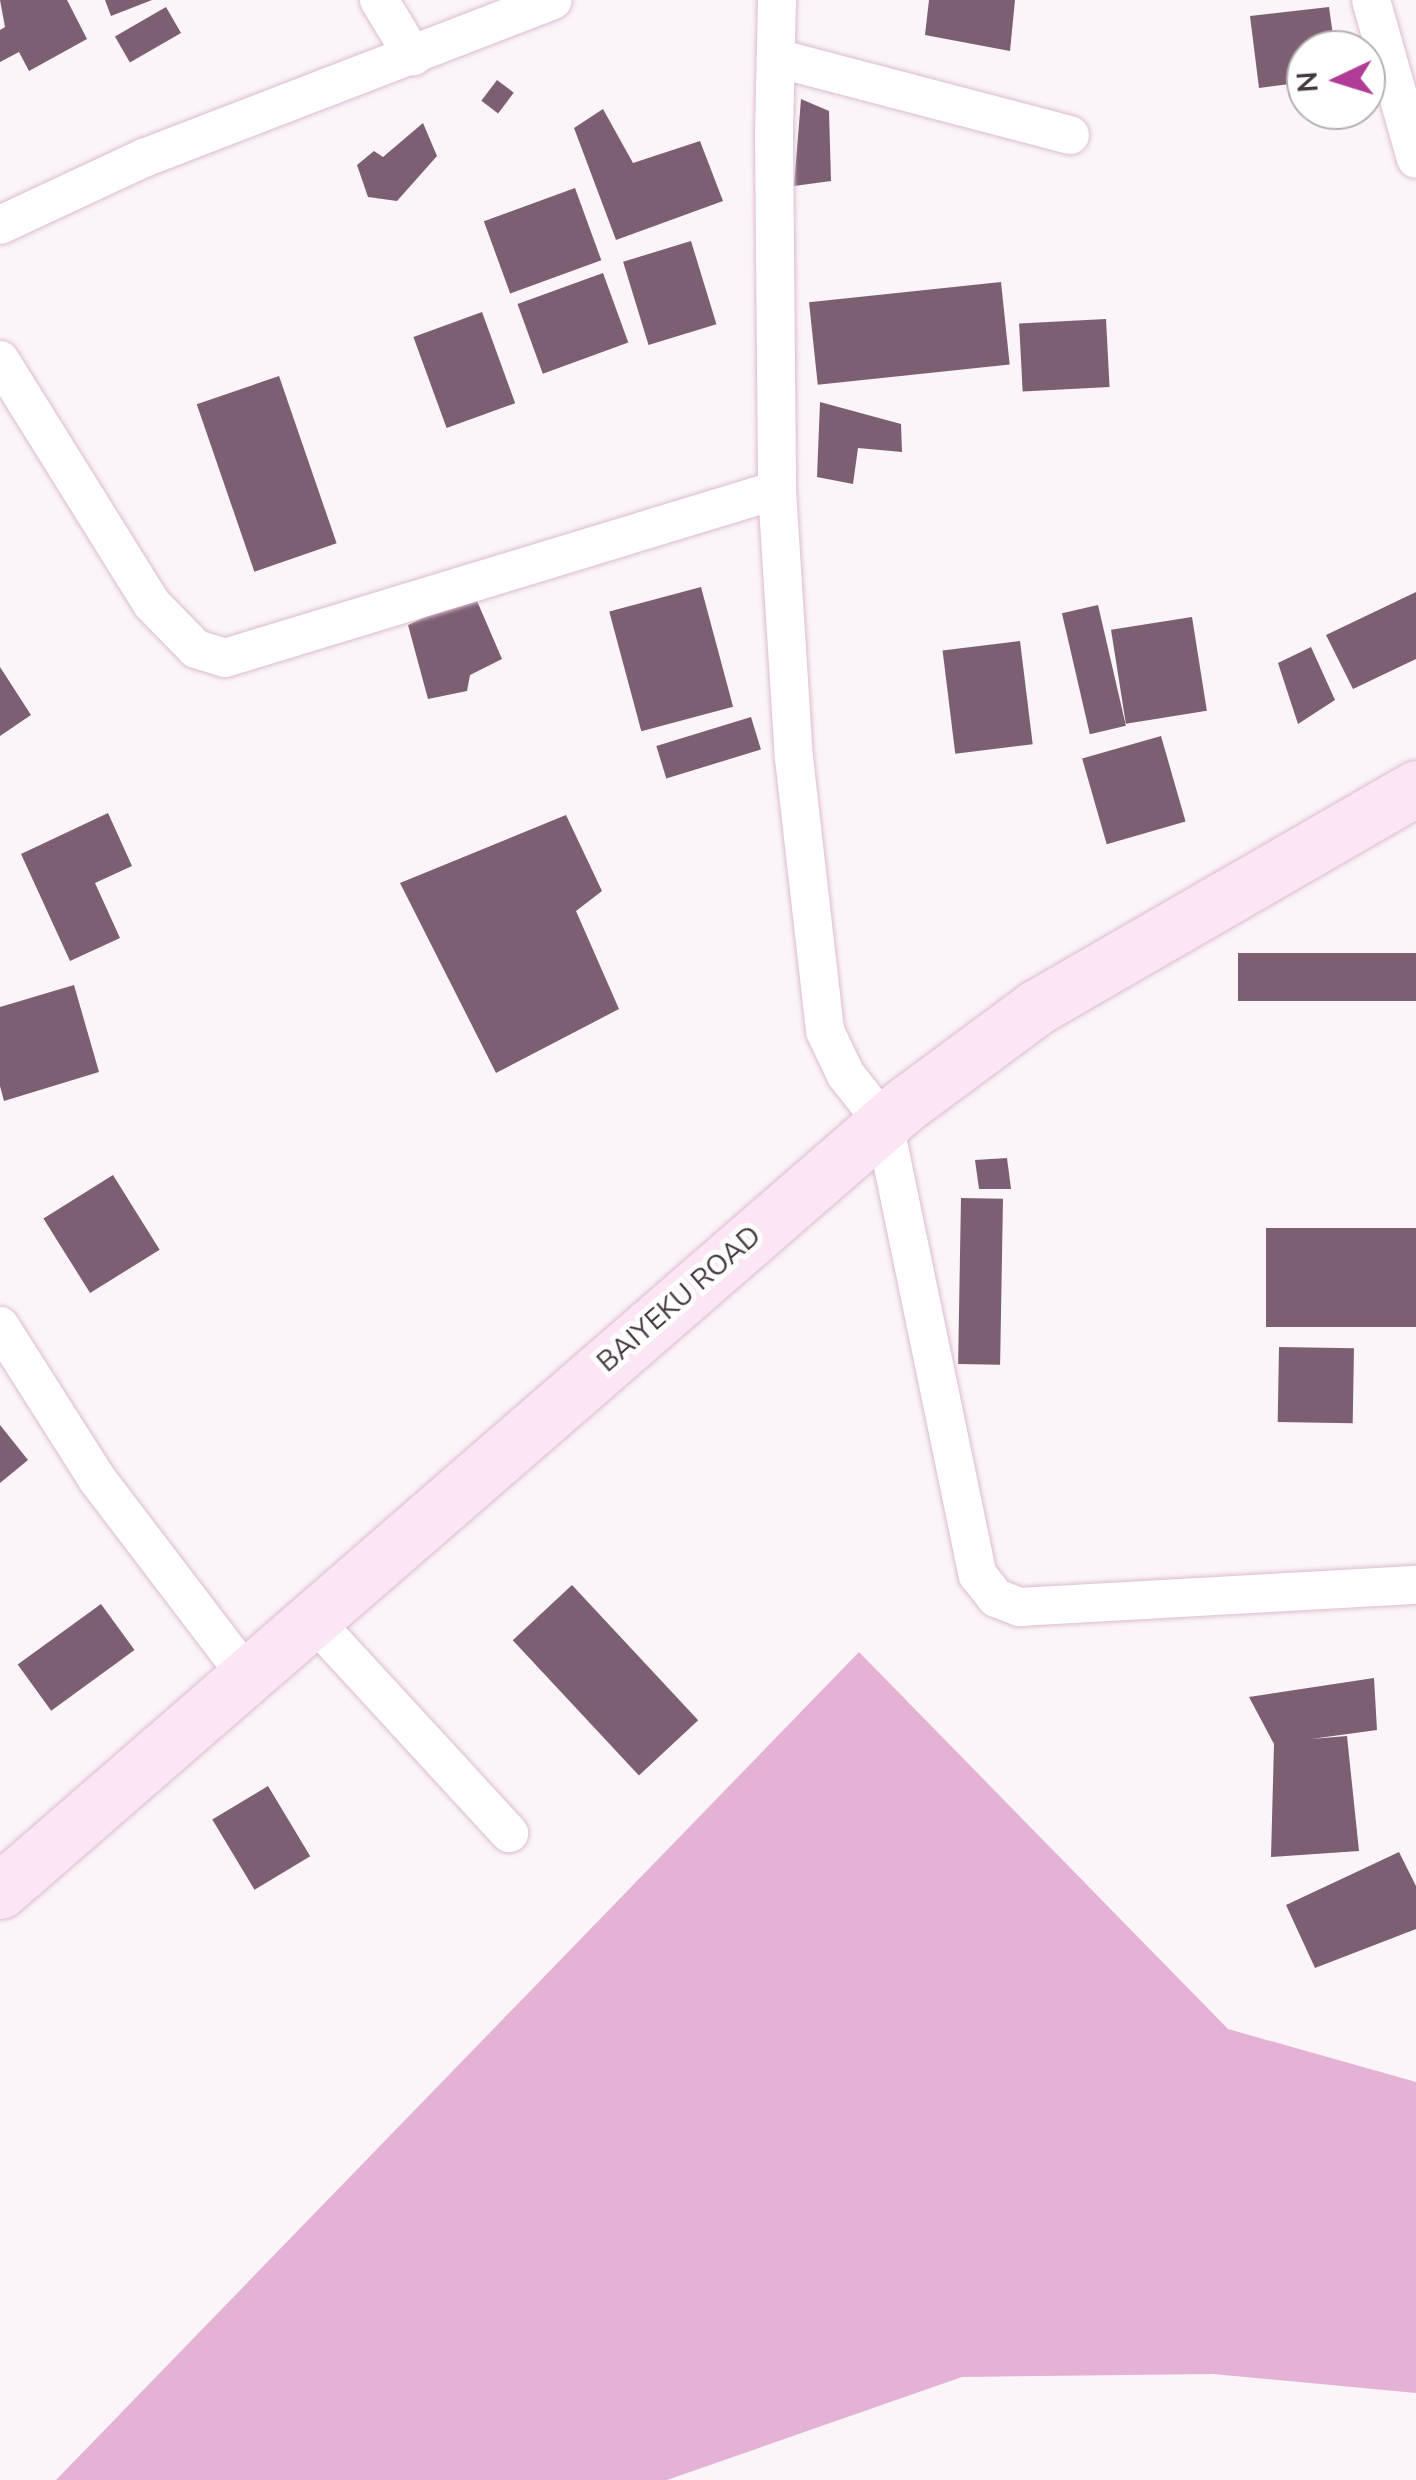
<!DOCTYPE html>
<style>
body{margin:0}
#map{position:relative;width:1416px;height:2480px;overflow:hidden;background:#fbf4f8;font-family:"Nunito Sans",sans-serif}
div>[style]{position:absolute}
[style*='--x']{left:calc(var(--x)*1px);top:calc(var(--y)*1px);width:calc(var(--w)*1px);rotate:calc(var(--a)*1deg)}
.green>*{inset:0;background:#e4b2d4}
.building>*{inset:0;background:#7c5f73;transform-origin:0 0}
.roads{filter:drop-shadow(0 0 2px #dcbbd1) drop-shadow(0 0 2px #dcbbd1)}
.minor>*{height:38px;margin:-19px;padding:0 19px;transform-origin:19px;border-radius:19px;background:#fff}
.secondary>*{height:55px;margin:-27.5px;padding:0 27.5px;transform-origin:27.5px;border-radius:27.5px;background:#fce6f5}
span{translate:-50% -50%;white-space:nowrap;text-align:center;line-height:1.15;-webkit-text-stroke:10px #fff;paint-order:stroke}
.street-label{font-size:28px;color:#453841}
.north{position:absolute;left:1286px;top:30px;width:100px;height:100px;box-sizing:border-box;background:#fff;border:2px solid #b5afb3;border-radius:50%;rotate:266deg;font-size:28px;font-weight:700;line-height:40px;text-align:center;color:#453841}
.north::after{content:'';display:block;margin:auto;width:35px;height:45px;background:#b13c95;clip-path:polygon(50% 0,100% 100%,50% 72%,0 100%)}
</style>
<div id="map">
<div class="green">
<div style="clip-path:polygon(859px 1652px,1228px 2029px,1416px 2082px,1416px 2393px,1213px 2374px,962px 2377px,667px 2480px,56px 2480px)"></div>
</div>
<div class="building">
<div style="clip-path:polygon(0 0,67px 0,87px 39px,29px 71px,19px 52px,0 62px,0 30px,5px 27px)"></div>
<div style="clip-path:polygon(105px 0,152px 0,111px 16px)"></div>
<div style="clip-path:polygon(929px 0,1015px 0,1010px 51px,925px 35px)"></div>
<div style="left:166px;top:7px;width:30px;height:59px;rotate:60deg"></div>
<div style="clip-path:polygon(1329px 7px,1335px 50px,1306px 50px,1306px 82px,1259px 88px,1250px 16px)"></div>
<div style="left:497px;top:80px;width:21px;height:26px;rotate:37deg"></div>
<div style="clip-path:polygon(801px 99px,829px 111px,831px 181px,794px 186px)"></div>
<div style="clip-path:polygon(603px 109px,633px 163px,700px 141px,723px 201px,616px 240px,574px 128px)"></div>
<div style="clip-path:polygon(423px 123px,437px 156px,397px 201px,368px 197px,357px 165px,374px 151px,383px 157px)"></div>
<div style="left:575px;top:188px;width:77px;height:97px;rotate:70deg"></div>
<div style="left:691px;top:241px;width:87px;height:71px;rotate:73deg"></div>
<div style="left:603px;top:273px;width:74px;height:91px;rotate:70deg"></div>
<div style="left:1001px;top:282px;width:83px;height:193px;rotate:84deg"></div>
<div style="left:482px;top:312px;width:97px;height:73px;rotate:70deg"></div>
<div style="left:1106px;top:319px;width:68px;height:87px;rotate:87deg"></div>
<div style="left:279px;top:376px;width:177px;height:87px;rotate:71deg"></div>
<div style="clip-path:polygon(820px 402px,901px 424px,902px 452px,858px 448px,853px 484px,817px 477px)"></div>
<div style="left:701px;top:587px;width:124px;height:95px;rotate:75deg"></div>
<div style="clip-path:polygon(1416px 592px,1416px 659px,1353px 689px,1326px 635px)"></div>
<div style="clip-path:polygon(474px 594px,502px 659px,470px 675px,467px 691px,428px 699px,408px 625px)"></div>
<div style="left:1098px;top:605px;width:124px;height:37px;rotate:77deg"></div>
<div style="left:1192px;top:617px;width:95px;height:82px;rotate:81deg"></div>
<div style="left:1020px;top:641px;width:104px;height:78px;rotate:83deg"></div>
<div style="clip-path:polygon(1311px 647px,1335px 700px,1298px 724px,1278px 663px)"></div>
<div style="clip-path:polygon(0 667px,31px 715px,0 736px)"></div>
<div style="left:751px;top:717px;width:34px;height:99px;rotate:73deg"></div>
<div style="left:1161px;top:736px;width:89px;height:82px;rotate:74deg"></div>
<div style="clip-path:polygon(108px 813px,132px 866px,95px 883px,120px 938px,70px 961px,21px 854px)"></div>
<div style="clip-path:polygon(566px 815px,602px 891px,576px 911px,619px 1009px,496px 1073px,400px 883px)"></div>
<div style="left:1416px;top:953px;width:48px;height:178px;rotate:90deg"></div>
<div style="clip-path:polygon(74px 985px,99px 1072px,4px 1101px,0 1086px,0 1007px)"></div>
<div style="clip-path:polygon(1007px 1158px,1011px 1189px,979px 1189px,975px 1160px)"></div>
<div style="left:113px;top:1175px;width:88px;height:82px;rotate:58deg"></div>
<div style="left:961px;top:1198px;width:42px;height:166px;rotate:1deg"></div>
<div style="left:1416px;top:1228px;width:99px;height:150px;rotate:90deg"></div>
<div style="left:1279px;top:1347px;width:75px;height:75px;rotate:1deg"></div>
<div style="clip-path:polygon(0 1425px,28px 1460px,0 1483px)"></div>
<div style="left:572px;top:1585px;width:185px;height:81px;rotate:47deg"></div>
<div style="left:101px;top:1604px;width:57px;height:103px;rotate:54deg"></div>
<div style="clip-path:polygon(1374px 1678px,1377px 1730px,1311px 1739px,1347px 1736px,1359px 1851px,1271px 1857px,1274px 1744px,1249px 1697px)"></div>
<div style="left:268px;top:1786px;width:82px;height:65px;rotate:59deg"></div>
<div style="clip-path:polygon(1399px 1852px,1416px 1886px,1416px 1929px,1315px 1968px,1286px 1905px)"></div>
</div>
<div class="roads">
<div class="minor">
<div style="--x:379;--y:0;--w:66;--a:58.7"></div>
<div style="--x:777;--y:0;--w:134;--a:91.3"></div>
<div style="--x:774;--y:134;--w:356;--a:89.5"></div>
<div style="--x:777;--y:490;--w:269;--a:86.4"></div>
<div style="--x:794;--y:758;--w:275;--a:83.5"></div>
<div style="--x:825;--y:1031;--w:49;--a:64.5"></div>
<div style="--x:846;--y:1075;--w:61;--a:51.6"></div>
<div style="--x:884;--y:1123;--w:462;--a:78.3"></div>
<div style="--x:978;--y:1575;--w:29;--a:52"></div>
<div style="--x:996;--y:1598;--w:26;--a:21"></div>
<div style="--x:1020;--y:1607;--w:397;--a:-3.2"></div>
<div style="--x:1371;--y:0;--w:165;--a:74.2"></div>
<div style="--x:776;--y:58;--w:304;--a:14.7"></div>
<div style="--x:0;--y:225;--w:159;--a:-25"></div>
<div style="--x:144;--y:158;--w:438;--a:-21.1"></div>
<div style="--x:0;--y:360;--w:287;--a:58.1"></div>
<div style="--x:152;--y:604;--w:63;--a:45.6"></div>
<div style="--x:196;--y:649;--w:30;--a:17"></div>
<div style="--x:225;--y:658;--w:577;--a:-16.93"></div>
<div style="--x:0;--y:1326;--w:181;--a:57.6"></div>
<div style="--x:97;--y:1479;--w:249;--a:52.7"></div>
<div style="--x:315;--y:1622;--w:287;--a:47.4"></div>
</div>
<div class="secondary">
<div style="--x:0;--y:1891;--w:1200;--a:-40.98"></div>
<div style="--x:906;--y:1104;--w:163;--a:-36.5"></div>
<div style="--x:1037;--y:1007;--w:438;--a:-30"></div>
</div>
</div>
<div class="street-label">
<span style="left:679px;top:1299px;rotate:-41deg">BAIYEKU ROAD</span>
</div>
<div class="north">N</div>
</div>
